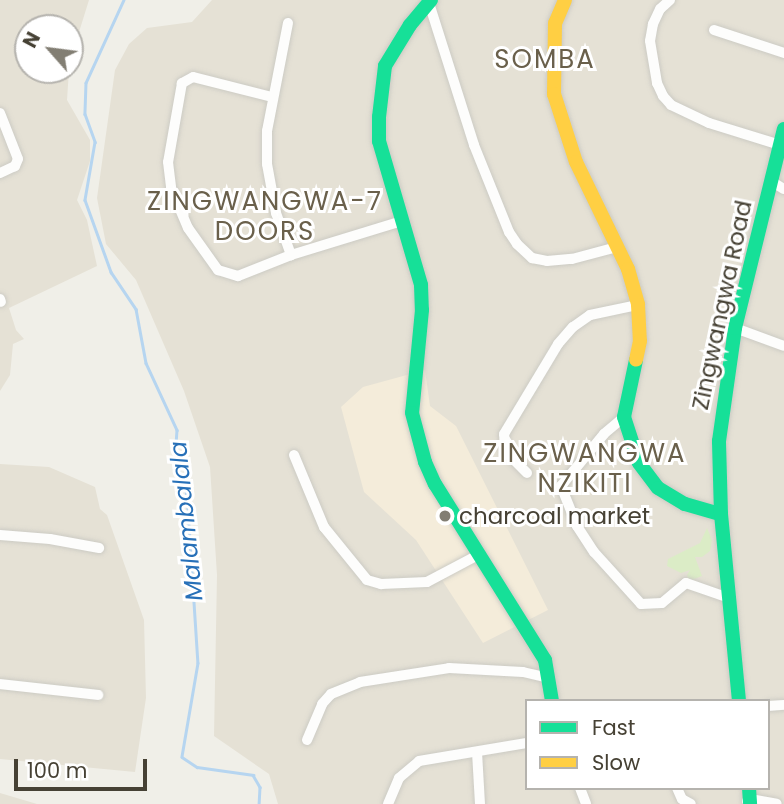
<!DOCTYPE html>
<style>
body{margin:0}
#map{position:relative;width:784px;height:804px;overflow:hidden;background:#f0efe8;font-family:Poppins,sans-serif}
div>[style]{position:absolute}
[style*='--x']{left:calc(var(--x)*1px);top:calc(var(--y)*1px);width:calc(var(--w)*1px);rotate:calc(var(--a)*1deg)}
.residential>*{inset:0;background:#e5e1d5}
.commercial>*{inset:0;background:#f4ecda}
.green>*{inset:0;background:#dbecc6}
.stream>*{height:2.5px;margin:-1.25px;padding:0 1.25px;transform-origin:1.25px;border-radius:1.25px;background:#b6d5f0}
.roads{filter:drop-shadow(0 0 2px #cccbc4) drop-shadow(0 0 2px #cccbc4)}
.street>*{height:10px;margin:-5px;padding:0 5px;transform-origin:5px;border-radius:5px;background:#fdfdfc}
.fast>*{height:14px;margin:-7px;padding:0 7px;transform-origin:7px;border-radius:7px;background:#16e098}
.slow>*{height:14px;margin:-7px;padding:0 7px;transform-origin:7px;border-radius:7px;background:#ffcf43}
.dots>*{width:19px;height:19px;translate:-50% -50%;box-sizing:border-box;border:4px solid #fff;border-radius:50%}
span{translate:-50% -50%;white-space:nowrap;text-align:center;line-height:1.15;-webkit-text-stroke:6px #fff;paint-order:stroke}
.street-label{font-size:23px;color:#464134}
.poi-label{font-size:23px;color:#464134}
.left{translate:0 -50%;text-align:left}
.water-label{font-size:24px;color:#2770b8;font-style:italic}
.quarter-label{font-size:26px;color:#6a604b;letter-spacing:2px}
.legend{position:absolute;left:525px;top:699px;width:245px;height:91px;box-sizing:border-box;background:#fff;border:2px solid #b5b3ae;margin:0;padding:9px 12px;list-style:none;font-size:21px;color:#464134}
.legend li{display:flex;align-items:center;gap:14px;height:35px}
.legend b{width:35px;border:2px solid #b5b3ae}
.north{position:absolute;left:14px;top:14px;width:70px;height:70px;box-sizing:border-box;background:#fff;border:2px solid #b5b3ae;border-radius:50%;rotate:298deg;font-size:19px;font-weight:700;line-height:28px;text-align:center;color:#464134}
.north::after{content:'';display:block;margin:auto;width:24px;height:32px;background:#827e73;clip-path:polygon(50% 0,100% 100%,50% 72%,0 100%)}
.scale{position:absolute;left:14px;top:759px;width:133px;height:32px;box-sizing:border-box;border:4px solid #464134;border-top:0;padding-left:9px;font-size:21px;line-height:24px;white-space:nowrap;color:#464134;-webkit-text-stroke:5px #fff;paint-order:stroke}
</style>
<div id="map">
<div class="residential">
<div style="clip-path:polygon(0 0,89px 0,70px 61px,70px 28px,28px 28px,28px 70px,69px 70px,67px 100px,90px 140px,90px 161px,77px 200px,87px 220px,97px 266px,9px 308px,16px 330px,24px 339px,13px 344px,10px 375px,0 391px)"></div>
<div style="clip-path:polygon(evenodd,212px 0,784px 0,784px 804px,278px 804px,269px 774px,214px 736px,217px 575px,210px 467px,184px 391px,136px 280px,106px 244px,97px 198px,115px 70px,129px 44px,147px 28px,192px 22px,212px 0,527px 701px,768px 701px,768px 788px,527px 788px,527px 701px)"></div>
<div style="clip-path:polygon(0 464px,49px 467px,95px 487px,100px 509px,107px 515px,144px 620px,146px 698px,135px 772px,0 759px)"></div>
<div style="clip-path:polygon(0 793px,37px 804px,0 804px)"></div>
</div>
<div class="commercial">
<div style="clip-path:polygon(425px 370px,430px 406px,456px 426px,548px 610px,483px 643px,416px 540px,364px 492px,341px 407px,363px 387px)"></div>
</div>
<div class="green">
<div style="clip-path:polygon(707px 528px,712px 540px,710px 551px,702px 557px,695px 557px,702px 576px,689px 581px,687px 575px,690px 570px,681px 573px,667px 566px,668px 559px,700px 543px)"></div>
</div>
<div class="stream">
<div style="--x:124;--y:0;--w:91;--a:114.6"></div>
<div style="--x:86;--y:83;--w:31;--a:92"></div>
<div style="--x:85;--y:114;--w:30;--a:70"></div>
<div style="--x:95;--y:142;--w:59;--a:99.8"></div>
<div style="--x:85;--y:200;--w:77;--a:70.1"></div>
<div style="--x:111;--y:272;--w:45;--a:56"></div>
<div style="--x:136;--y:309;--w:55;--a:79.5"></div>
<div style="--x:146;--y:363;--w:74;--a:65.2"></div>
<div style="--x:177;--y:430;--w:30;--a:94"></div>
<div style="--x:175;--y:460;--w:36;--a:71"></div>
<div style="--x:187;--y:494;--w:169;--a:86.3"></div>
<div style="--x:198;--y:663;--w:95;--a:99.7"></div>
<div style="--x:182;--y:757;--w:18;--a:34"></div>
<div style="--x:197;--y:767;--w:57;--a:8.1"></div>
<div style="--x:253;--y:775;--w:14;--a:60"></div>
<div style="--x:260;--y:787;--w:17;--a:93"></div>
</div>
<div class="roads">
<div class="street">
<div style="--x:670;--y:0;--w:13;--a:138"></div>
<div style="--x:660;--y:9;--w:17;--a:115"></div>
<div style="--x:653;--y:24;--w:17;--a:100"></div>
<div style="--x:650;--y:41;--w:43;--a:80.5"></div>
<div style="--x:657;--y:83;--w:14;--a:65"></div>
<div style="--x:663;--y:96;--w:12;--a:48"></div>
<div style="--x:671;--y:105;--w:42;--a:25.3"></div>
<div style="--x:709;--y:123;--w:74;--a:17.2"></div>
<div style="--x:429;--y:3;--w:149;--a:72.4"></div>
<div style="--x:474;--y:145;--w:94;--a:68.1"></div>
<div style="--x:509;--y:232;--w:14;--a:56"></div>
<div style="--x:517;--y:244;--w:21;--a:43"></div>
<div style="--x:532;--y:258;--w:15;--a:11"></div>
<div style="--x:547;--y:261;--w:25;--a:-5"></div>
<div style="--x:572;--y:259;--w:47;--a:-14.9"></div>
<div style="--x:288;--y:23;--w:110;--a:101"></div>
<div style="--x:267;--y:131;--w:33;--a:90"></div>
<div style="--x:267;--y:164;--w:50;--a:79.6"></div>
<div style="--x:276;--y:213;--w:45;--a:70.3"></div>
<div style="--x:714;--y:30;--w:74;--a:18.2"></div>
<div style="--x:272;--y:97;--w:81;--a:-165.8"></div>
<div style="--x:193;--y:77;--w:13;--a:151"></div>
<div style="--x:182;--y:83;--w:80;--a:100"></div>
<div style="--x:168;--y:162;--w:26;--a:83"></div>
<div style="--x:171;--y:188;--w:43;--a:67"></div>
<div style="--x:188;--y:228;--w:52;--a:54.5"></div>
<div style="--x:218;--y:270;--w:21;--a:17"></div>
<div style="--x:238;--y:276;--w:57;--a:-21.6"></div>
<div style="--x:291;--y:255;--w:116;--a:-17"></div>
<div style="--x:0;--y:113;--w:49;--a:68.6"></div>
<div style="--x:18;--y:159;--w:8;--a:113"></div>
<div style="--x:15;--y:166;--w:17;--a:155"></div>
<div style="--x:771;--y:181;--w:15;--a:32"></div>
<div style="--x:0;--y:299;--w:3;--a:72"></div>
<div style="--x:735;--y:328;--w:52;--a:20.2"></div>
<div style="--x:624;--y:417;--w:26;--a:140"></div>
<div style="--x:604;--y:434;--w:67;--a:129.6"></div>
<div style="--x:561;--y:486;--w:43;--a:68.2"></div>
<div style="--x:577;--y:526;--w:31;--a:57"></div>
<div style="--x:594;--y:552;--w:70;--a:47.9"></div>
<div style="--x:641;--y:604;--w:21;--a:-3"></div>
<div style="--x:662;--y:603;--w:31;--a:-40"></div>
<div style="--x:686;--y:583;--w:46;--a:19.2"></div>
<div style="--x:294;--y:455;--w:78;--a:67.4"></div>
<div style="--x:324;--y:527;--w:68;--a:50.9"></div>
<div style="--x:367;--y:580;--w:15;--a:16"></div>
<div style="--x:381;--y:584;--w:46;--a:-2.5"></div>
<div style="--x:427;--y:582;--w:58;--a:-27.9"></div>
<div style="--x:527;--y:473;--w:31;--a:-135"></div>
<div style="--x:505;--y:451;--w:17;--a:-93"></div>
<div style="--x:504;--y:434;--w:105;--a:-59"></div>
<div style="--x:558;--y:344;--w:23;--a:-49"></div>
<div style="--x:573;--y:327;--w:21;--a:-35"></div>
<div style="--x:590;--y:315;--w:49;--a:-11.8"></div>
<div style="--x:0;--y:535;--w:50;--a:4.6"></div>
<div style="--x:50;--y:539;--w:50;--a:10.4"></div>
<div style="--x:0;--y:684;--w:99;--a:6.4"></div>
<div style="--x:768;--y:706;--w:16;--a:-4"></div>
<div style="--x:307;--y:740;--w:39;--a:-67"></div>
<div style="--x:322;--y:704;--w:13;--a:-48"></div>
<div style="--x:331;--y:694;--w:31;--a:-22"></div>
<div style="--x:360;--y:682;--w:90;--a:-8.9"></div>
<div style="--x:449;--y:668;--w:74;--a:3.1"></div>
<div style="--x:523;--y:672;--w:26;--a:13"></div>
<div style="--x:477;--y:752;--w:52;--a:86.7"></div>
<div style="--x:580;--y:788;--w:17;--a:69"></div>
<div style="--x:677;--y:788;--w:12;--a:66"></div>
<div style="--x:682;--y:799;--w:10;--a:29"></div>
<div style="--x:747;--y:801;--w:4;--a:-34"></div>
<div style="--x:750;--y:799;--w:27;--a:10"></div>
<div style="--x:388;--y:804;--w:28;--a:-67"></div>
<div style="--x:399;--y:778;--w:26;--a:-40"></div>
<div style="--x:419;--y:761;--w:109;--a:-9.5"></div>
</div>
<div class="fast">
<div style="--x:431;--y:0;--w:33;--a:130"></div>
<div style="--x:410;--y:25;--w:48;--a:121.4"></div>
<div style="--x:385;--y:66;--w:51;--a:96.7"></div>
<div style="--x:379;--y:117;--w:24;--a:90"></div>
<div style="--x:379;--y:141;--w:150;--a:73.7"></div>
<div style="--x:421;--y:285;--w:25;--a:88"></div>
<div style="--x:422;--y:310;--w:103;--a:95.5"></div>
<div style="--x:412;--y:413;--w:51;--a:75.1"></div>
<div style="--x:425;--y:462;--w:24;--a:66"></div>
<div style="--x:435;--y:484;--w:208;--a:58"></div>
<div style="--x:545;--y:660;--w:42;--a:80.3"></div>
<div style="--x:636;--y:360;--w:58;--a:101.9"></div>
<div style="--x:624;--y:417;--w:48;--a:71.9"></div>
<div style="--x:639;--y:463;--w:31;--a:53"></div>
<div style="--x:658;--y:488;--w:31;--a:31"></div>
<div style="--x:685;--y:504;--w:37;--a:16"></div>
<div style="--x:739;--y:701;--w:188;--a:-95.5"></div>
<div style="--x:721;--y:514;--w:73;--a:-91.6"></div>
<div style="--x:719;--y:441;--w:114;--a:-81.9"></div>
<div style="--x:735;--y:328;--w:205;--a:-76.2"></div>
<div style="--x:749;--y:788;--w:16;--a:86"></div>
</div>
<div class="slow">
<div style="--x:565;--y:0;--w:25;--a:113"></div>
<div style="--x:555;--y:23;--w:71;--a:90.8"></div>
<div style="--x:554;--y:94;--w:71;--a:72.1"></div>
<div style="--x:576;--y:162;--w:119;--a:64.1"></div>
<div style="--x:628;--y:269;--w:37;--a:74"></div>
<div style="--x:638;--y:305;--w:36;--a:87"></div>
<div style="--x:640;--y:341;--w:19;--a:102"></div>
</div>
</div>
<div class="dots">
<div style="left:445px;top:516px;background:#827e73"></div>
</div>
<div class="street-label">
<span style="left:722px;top:305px;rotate:-78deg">Zingwangwa Road</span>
</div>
<div class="poi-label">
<span class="left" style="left:459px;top:516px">charcoal market</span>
</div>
<div class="water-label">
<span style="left:186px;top:521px;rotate:-96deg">Malambalala</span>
</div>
<div class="quarter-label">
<span style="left:545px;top:60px">SOMBA</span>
<span style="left:265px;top:217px">ZINGWANGWA-7<br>DOORS</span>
<span style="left:585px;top:469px">ZINGWANGWA<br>NZIKITI</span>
</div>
<ul class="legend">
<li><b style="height:9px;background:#16e098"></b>Fast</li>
<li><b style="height:9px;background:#ffcf43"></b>Slow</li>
</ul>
<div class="north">N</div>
<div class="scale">100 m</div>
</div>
